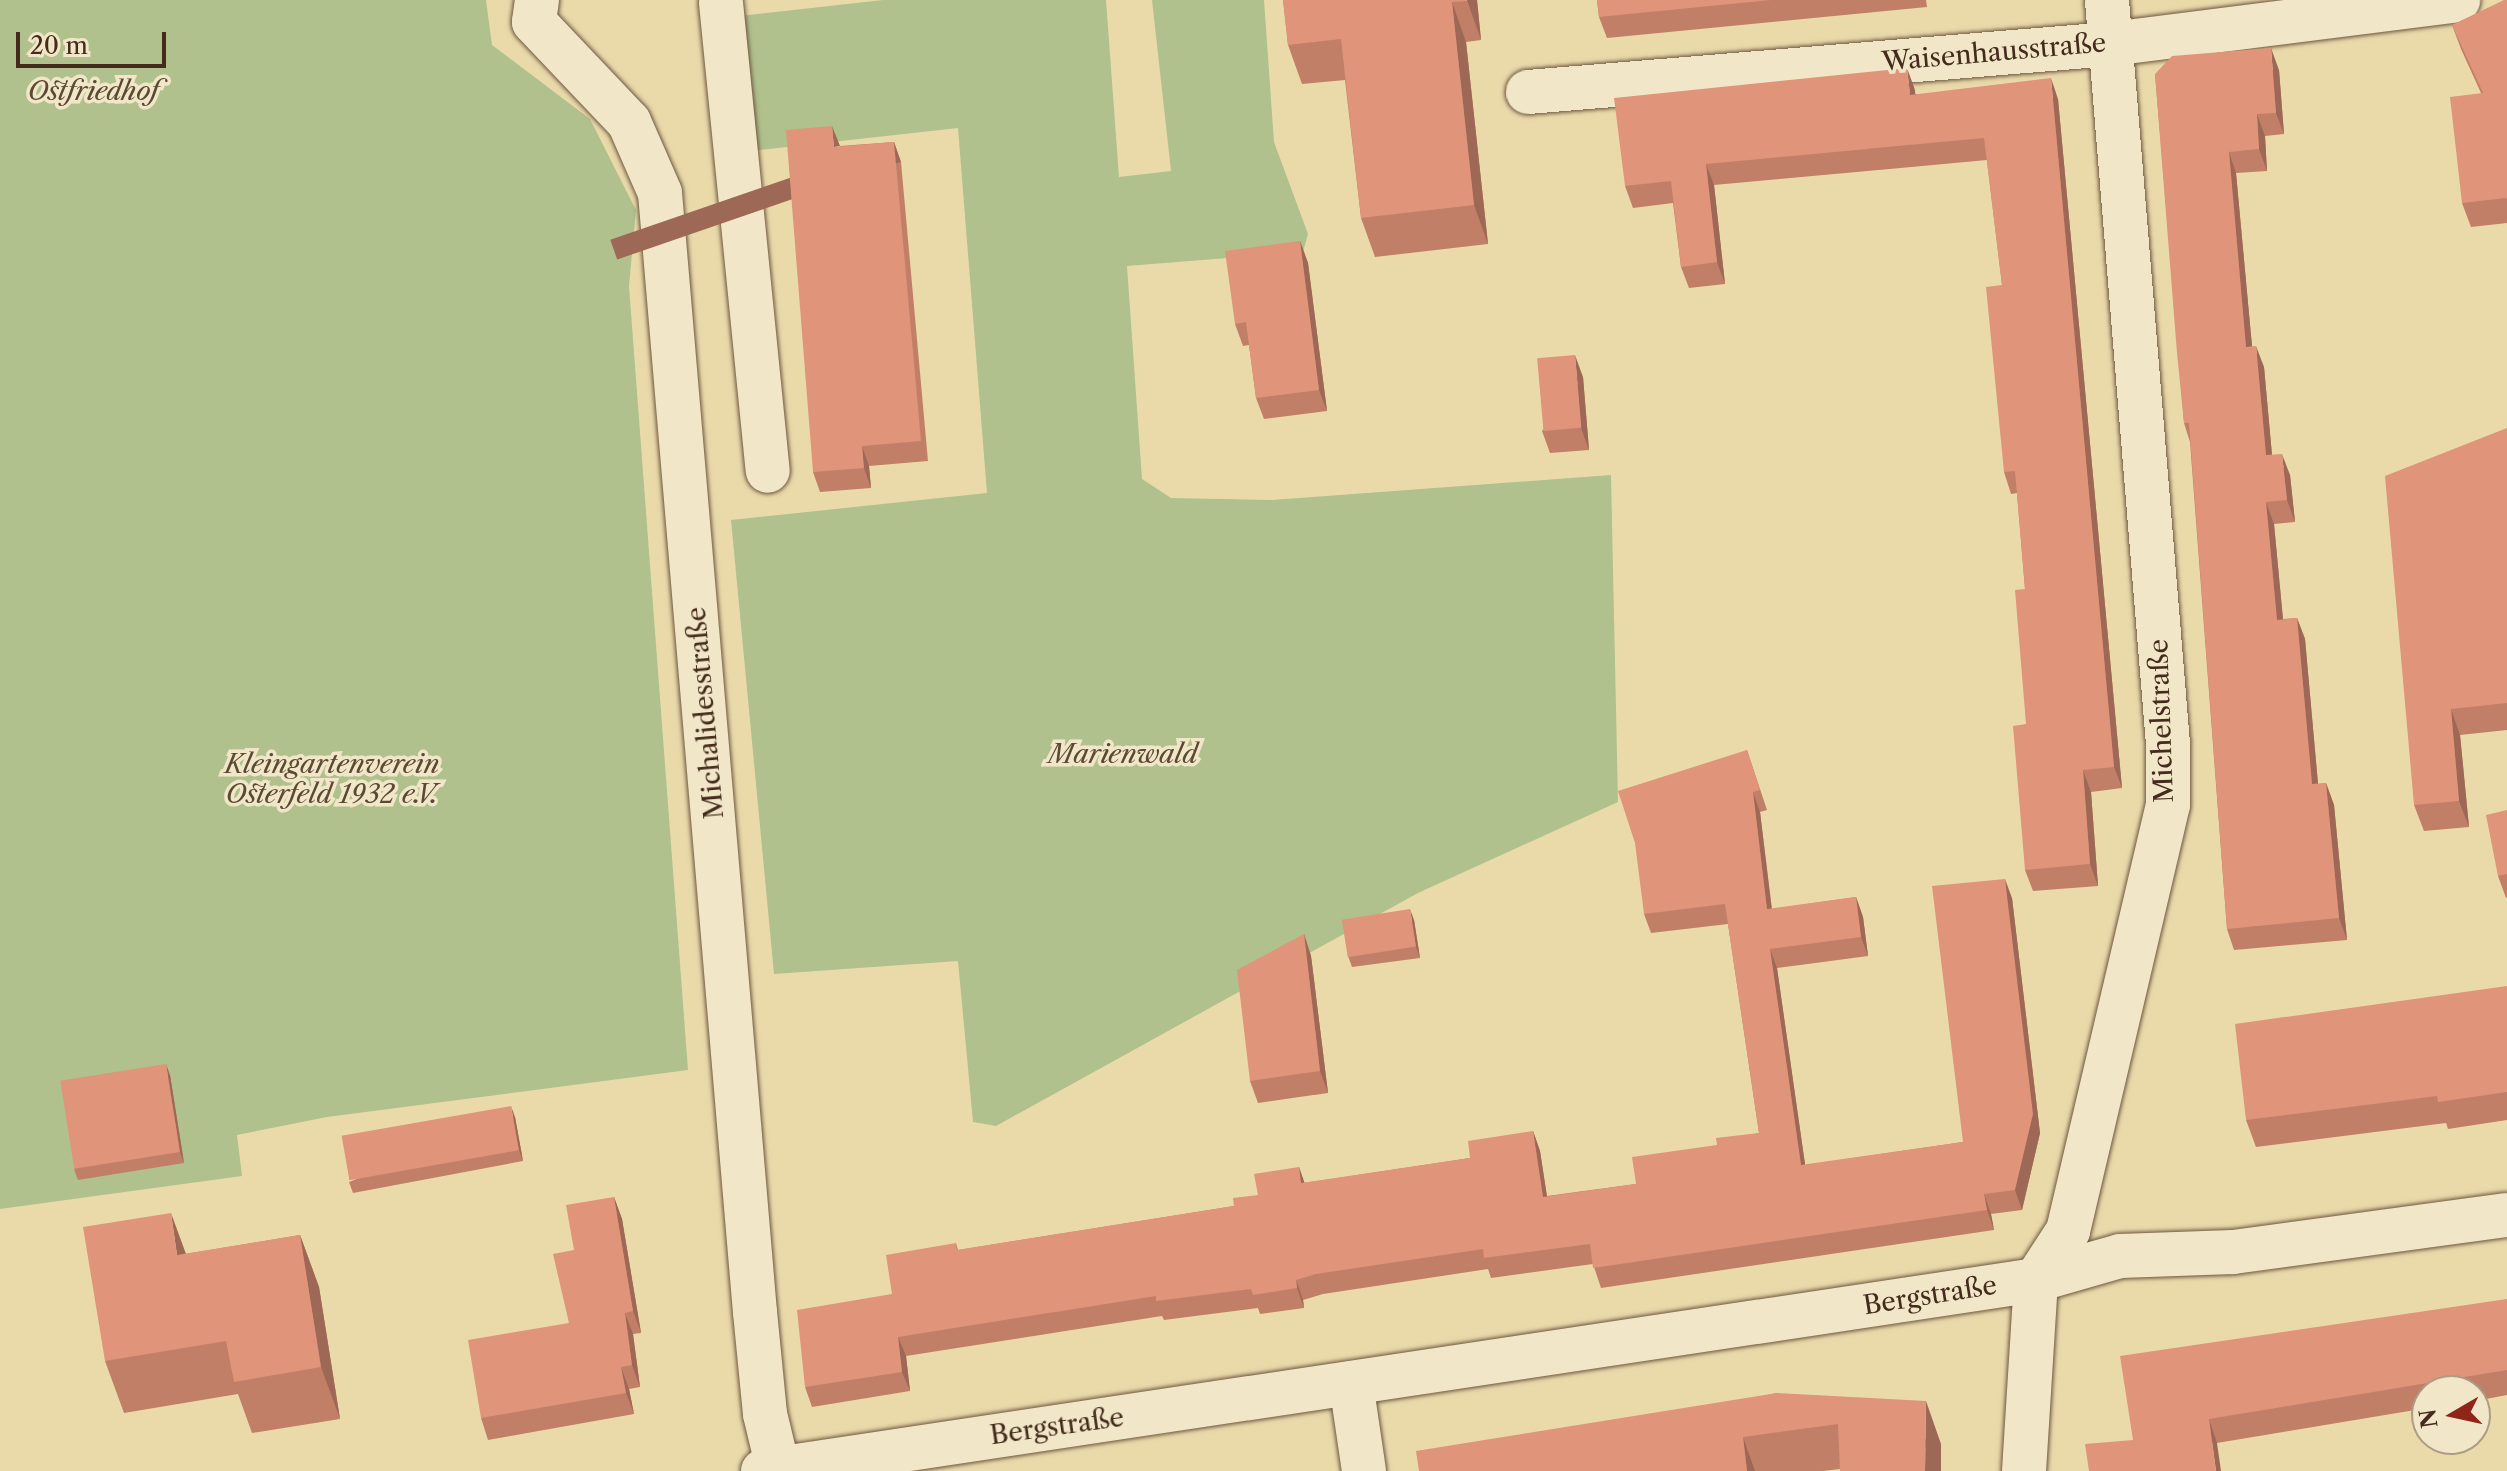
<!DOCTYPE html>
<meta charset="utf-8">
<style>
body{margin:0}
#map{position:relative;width:2507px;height:1471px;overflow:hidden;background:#eadaaa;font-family:"Libre Caslon Text",serif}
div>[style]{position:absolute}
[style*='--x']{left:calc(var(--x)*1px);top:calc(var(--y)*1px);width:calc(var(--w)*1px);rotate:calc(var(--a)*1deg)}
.green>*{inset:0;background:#b0c18d}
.roads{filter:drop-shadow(0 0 2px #6e5740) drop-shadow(0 0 2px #6e5740)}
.minor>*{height:44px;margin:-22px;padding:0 22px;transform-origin:22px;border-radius:22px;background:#f1e7c8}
.wall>*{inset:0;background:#c17f68}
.shaded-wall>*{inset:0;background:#9d6855;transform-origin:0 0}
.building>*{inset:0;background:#e09479;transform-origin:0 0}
span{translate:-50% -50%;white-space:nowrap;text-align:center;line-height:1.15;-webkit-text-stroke:7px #f1e7c8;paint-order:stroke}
.street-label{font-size:26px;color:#442b1d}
.park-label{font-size:26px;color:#5a4933;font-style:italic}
.north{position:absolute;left:2411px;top:1375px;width:80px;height:80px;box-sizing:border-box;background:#f1e7c8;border:2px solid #ac9c84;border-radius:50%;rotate:261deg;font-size:22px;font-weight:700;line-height:32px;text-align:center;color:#442b1d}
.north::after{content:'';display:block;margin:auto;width:28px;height:36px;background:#8f2418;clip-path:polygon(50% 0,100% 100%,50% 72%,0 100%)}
.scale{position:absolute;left:16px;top:32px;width:150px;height:36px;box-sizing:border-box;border:4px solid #442b1d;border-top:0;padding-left:10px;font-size:24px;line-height:28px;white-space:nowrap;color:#442b1d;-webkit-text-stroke:6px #f1e7c8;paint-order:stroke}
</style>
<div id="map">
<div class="green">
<div style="clip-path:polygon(0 0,486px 0,492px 45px,590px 119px,636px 210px,629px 286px,688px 1070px,327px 1117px,237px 1135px,242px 1176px,0 1209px)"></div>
<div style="clip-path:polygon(883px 0,1106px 0,1119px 177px,1171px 171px,1152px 0,1264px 0,1274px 142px,1308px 234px,1303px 252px,1127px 266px,1142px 479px,1171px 498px,1272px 500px,1611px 475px,1618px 802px,1418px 893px,996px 1126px,973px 1122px,958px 961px,774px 974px,731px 520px,987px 493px,958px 128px,715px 155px,705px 20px)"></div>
</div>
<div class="roads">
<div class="minor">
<div style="--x:537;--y:0;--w:22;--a:98"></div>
<div style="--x:534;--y:22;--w:138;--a:46.5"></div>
<div style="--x:629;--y:122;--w:77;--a:66.4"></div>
<div style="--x:660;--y:193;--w:1123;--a:85.15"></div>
<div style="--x:755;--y:1312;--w:102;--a:84.4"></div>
<div style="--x:765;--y:1414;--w:56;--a:76.5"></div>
<div style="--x:721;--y:3;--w:470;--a:84.3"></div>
<div style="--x:1528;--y:92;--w:585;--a:-4.71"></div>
<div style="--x:2111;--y:44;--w:350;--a:-7.2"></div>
<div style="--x:1351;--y:1383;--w:89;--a:81.6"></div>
<div style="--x:763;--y:1471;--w:1287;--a:-8.53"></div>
<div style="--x:2036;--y:1280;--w:87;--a:-15.9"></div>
<div style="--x:2120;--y:1256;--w:113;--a:-2"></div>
<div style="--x:2233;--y:1252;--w:276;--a:-7.7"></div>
<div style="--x:2024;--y:1471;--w:191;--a:-86.4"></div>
<div style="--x:2036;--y:1280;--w:59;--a:-56.9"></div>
<div style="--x:2068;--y:1231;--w:438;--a:-76.8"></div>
<div style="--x:2168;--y:805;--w:61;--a:-90"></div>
<div style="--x:2168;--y:744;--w:746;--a:-94.69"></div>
</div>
</div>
<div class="wall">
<div style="clip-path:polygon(1283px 0,1477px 0,1481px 40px,1466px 42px,1488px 244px,1375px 257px,1361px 218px,1345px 80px,1302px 84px,1288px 45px)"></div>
<div style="clip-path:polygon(1597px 0,1926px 0,1927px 7px,1607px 38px,1599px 17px)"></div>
<div style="clip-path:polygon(2507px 0,2507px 223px,2471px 227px,2462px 203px,2481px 93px,2461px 49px,2452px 25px)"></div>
<div style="clip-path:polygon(2279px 70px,2284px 134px,2265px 136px,2267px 171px,2236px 173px,2252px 346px,2264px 367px,2272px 455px,2290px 475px,2295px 522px,2274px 524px,2283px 619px,2297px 618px,2305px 639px,2318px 784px,2326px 783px,2334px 805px,2347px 940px,2234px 950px,2227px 929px,2190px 442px,2184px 423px,2155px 74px)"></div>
<div style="clip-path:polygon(1915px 90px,1915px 94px,2058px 99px,2122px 788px,2091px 792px,2098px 886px,2033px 891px,2025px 870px,2026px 724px,2025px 589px,2017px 493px,2011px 494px,2004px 472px,2002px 285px,1987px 160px,1714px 185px,1725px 284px,1689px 288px,1681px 267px,1673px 203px,1633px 208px,1625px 186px)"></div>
<div style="clip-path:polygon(894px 142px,901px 162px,928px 461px,869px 466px,871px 488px,820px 492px,813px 472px,840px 146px)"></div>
<div style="clip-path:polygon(1300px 241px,1308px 263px,1327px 411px,1264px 419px,1256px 398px,1249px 345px,1243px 346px,1235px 324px)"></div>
<div style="clip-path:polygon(1583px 377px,1589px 450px,1550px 453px,1542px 431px)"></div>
<div style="clip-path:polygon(2507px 428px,2507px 730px,2460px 735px,2469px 827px,2424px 831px,2414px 805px)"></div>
<div style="clip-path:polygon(1747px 750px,1767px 810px,1760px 812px,1772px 909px,1856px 897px,1863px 917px,1868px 956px,1777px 968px,1805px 1165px,1963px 1142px,2012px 898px,2040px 1133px,2022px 1210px,1991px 1214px,1994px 1230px,1601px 1288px,1593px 1264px,1491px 1278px,1488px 1269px,1323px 1294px,1303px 1300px,1304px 1308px,1260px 1314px,1258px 1308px,1164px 1320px,1162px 1316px,906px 1356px,910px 1391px,812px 1407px,805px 1387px,892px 1294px,956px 1243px,958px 1250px,1234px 1206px,1258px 1195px,1299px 1167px,1304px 1183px,1470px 1158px,1533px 1131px,1540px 1151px,1547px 1196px,1636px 1184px,1717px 1145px,1759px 1133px,1728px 924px,1651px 933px,1644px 914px)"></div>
<div style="clip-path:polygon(2507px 810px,2507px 897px,2506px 898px,2498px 876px)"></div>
<div style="clip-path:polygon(1414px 920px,1420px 958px,1352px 967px,1348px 956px)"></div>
<div style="clip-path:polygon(1304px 934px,1311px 956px,1328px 1093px,1258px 1103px,1250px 1081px)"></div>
<div style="clip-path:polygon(2507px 986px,2507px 1120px,2448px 1129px,2446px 1123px,2256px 1147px,2246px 1120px)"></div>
<div style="clip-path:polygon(170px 1075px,184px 1163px,78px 1180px,74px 1169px)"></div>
<div style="clip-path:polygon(515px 1117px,523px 1161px,353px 1193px,349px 1182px)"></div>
<div style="clip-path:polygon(614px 1197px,622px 1219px,641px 1333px,633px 1334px,640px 1387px,629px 1389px,634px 1414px,488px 1440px,481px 1418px,569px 1323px,574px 1250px)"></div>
<div style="clip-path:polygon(300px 1235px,319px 1287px,340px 1419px,252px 1433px,238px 1394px,124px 1413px,105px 1361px,186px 1254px)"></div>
<div style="clip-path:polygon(2507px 1299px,2507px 1395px,2475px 1401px,2475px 1391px,2427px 1391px,2427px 1408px,2217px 1443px,2133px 1440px)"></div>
<div style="clip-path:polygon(1777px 1393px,1941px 1444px,1840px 1469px,1823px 1471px,1419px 1471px)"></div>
</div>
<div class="shaded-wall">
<div style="clip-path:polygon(1467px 0,1477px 0,1481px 40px)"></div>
<div style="clip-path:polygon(1452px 2px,1466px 42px,1488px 244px,1474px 205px)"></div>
<div style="clip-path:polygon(2271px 48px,2279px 70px,2284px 134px,2276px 113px)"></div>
<div style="clip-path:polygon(1907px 68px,1915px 90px,1917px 116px,1910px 95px)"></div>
<div style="clip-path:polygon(2051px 78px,2058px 99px,2122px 788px,2114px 767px)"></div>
<div style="clip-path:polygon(2257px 114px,2265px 136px,2267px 171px,2259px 149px)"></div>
<div style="clip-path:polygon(832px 126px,840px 146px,834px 147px)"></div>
<div style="left:894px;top:142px;width:21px;height:300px;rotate:71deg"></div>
<div style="clip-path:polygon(2229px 152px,2236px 173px,2254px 368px,2246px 347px)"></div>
<div style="clip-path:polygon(1706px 164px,1714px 185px,1725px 284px,1717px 262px)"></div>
<div style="clip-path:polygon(1300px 241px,1308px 263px,1327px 411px,1319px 390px)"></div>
<div style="clip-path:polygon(2256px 346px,2264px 367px,2274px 477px,2266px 455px)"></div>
<div style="clip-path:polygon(1575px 355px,1583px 377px,1589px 450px,1581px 428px)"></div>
<div style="clip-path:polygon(862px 446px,869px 466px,871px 488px,864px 468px)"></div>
<div style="clip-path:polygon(2282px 454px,2290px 475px,2295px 522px,2287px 500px)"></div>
<div style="clip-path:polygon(2266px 502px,2274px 524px,2285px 641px,2277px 620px)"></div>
<div style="clip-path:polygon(2297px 618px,2305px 639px,2320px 806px,2312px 784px)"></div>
<div style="clip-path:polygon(2451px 709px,2460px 735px,2469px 827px,2459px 801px)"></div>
<div style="clip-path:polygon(2083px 770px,2091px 792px,2098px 886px,2090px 864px)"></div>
<div style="clip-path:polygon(2326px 783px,2334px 805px,2347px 940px,2339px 918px)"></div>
<div style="clip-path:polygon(1753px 792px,1760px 812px,1774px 929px,1767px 909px)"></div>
<div style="clip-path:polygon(2005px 879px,2012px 898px,2040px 1133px,2022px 1210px,2015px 1190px)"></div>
<div style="clip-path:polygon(1856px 897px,1863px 917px,1868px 956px,1861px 937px)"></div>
<div style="clip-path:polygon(1410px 909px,1414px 920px,1420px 958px,1416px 947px)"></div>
<div style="clip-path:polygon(1304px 934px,1311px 956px,1328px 1093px,1320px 1071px)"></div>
<div style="clip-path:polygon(1770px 949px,1777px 968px,1808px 1185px,1801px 1165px)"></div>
<div style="clip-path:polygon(166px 1064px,170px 1075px,184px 1163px,180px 1152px)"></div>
<div style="clip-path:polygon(511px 1106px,515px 1117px,523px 1161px,519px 1150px)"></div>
<div style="clip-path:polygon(1533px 1131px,1540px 1151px,1550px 1217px,1543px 1197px)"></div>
<div style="clip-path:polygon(1299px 1167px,1306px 1187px,1301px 1183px)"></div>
<div style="clip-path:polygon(1984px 1194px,1991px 1214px,1994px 1230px,1987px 1210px)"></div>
<div style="clip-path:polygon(614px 1197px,622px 1219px,641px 1333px,633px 1311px)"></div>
<div style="clip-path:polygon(171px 1213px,190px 1265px,177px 1255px)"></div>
<div style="clip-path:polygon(300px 1235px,319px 1287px,340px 1419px,321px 1367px)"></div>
<div style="clip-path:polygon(1296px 1280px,1303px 1300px,1304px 1308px,1297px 1288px)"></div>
<div style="clip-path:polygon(625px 1313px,633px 1334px,640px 1387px,632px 1365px)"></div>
<div style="clip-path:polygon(898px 1337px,906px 1356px,910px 1391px,902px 1372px)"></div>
<div style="clip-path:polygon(621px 1367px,629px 1389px,634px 1414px,626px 1393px)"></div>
<div style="clip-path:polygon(1926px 1401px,1941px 1444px,1941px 1471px,1925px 1471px)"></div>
<div style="clip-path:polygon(2209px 1419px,2217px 1443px,2221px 1471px,2216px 1471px)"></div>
<div style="clip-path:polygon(1743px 1437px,1755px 1471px,1747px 1471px)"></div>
</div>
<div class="building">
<div style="clip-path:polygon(1283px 0,1467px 0,1467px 1px,1452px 2px,1474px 205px,1361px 218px,1341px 39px,1288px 45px)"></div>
<div style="clip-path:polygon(1597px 0,1771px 0,1599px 17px)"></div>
<div style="clip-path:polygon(2504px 0,2507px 0,2507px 199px,2506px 198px,2462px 203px,2450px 97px,2483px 93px,2452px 25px)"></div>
<div style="clip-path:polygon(2271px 48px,2276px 113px,2257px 114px,2259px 149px,2229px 152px,2246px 347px,2256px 346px,2266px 455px,2282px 454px,2287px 500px,2266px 502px,2277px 620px,2297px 618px,2312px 784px,2326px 783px,2339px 918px,2227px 929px,2189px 423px,2184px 423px,2177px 353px,2155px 74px,2172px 56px)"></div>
<div style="clip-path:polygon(1907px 68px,1910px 95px,2051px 78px,2114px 767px,2083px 770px,2090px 864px,2025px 870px,2013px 726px,2026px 724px,2015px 590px,2025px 589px,2015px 471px,2004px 472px,1986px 287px,2002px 285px,1984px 138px,1706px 164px,1717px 262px,1681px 267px,1671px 181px,1625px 186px,1614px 98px)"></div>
<div style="clip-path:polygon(832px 126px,834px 147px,894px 142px,921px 441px,862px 446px,864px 468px,813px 472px,786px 130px)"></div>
<div style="clip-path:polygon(1300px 241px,1319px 390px,1256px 398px,1246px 322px,1235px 324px,1225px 251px)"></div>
<div style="left:1575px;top:355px;width:73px;height:38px;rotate:85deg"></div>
<div style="clip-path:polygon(2507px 428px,2507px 703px,2451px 709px,2459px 801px,2414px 805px,2385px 476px)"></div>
<div style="clip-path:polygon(1747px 750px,1760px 790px,1753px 792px,1767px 909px,1856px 897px,1861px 937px,1770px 949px,1801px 1165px,1963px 1142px,1932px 886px,2005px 879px,2033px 1114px,2015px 1190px,1984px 1194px,1987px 1210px,1593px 1268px,1590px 1244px,1484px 1258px,1483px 1249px,1316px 1274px,1296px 1280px,1297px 1288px,1253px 1295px,1251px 1289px,1156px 1301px,1156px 1296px,898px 1337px,902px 1372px,805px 1387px,797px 1310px,892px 1294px,886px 1255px,956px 1243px,957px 1250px,1234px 1206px,1233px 1198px,1258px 1195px,1254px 1174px,1299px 1167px,1301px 1183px,1470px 1158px,1468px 1141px,1533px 1131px,1543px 1197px,1636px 1184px,1632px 1157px,1717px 1145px,1716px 1138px,1759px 1133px,1725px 904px,1644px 914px,1635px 843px,1618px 791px)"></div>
<div style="clip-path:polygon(2507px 810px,2507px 874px,2498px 876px,2486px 815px)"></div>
<div style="left:1410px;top:909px;width:38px;height:69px;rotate:81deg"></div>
<div style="clip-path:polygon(1304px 934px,1320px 1071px,1250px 1081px,1237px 970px)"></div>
<div style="clip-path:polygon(2507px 986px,2507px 1092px,2438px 1102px,2437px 1096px,2246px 1120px,2235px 1024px)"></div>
<div style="left:166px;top:1064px;width:89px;height:107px;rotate:81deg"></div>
<div style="left:511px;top:1106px;width:45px;height:172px;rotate:80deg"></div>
<div style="clip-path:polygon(614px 1197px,633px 1311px,625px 1313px,632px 1365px,621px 1367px,626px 1393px,481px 1418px,468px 1340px,569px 1323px,553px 1254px,574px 1250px,566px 1205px)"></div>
<div style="clip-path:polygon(171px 1213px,177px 1255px,300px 1235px,321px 1367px,234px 1382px,226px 1341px,105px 1361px,83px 1227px)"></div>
<div style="clip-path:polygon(2507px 1299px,2507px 1370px,2209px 1419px,2216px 1471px,2089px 1471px,2085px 1444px,2133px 1440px,2120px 1356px)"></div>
<div style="clip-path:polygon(1777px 1393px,1926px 1401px,1925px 1471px,1840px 1471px,1838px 1424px,1743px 1437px,1747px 1471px,1419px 1471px,1416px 1451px)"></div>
</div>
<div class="street-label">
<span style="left:1994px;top:53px;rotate:-5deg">Waisenhausstraße</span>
<span style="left:706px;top:713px;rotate:-95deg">Michalidesstraße</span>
<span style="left:2162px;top:721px;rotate:-92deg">Michelstraße</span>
<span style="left:1930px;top:1296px;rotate:-9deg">Bergstraße</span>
<span style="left:1057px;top:1427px;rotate:-8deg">Bergstraße</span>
</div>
<div class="park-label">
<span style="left:93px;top:92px">Ostfriedhof</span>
<span style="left:1123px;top:755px">Marienwald</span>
<span style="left:332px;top:780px">Kleingartenverein<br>Osterfeld 1932 e.V.</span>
</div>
<div class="north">N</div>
<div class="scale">20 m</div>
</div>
